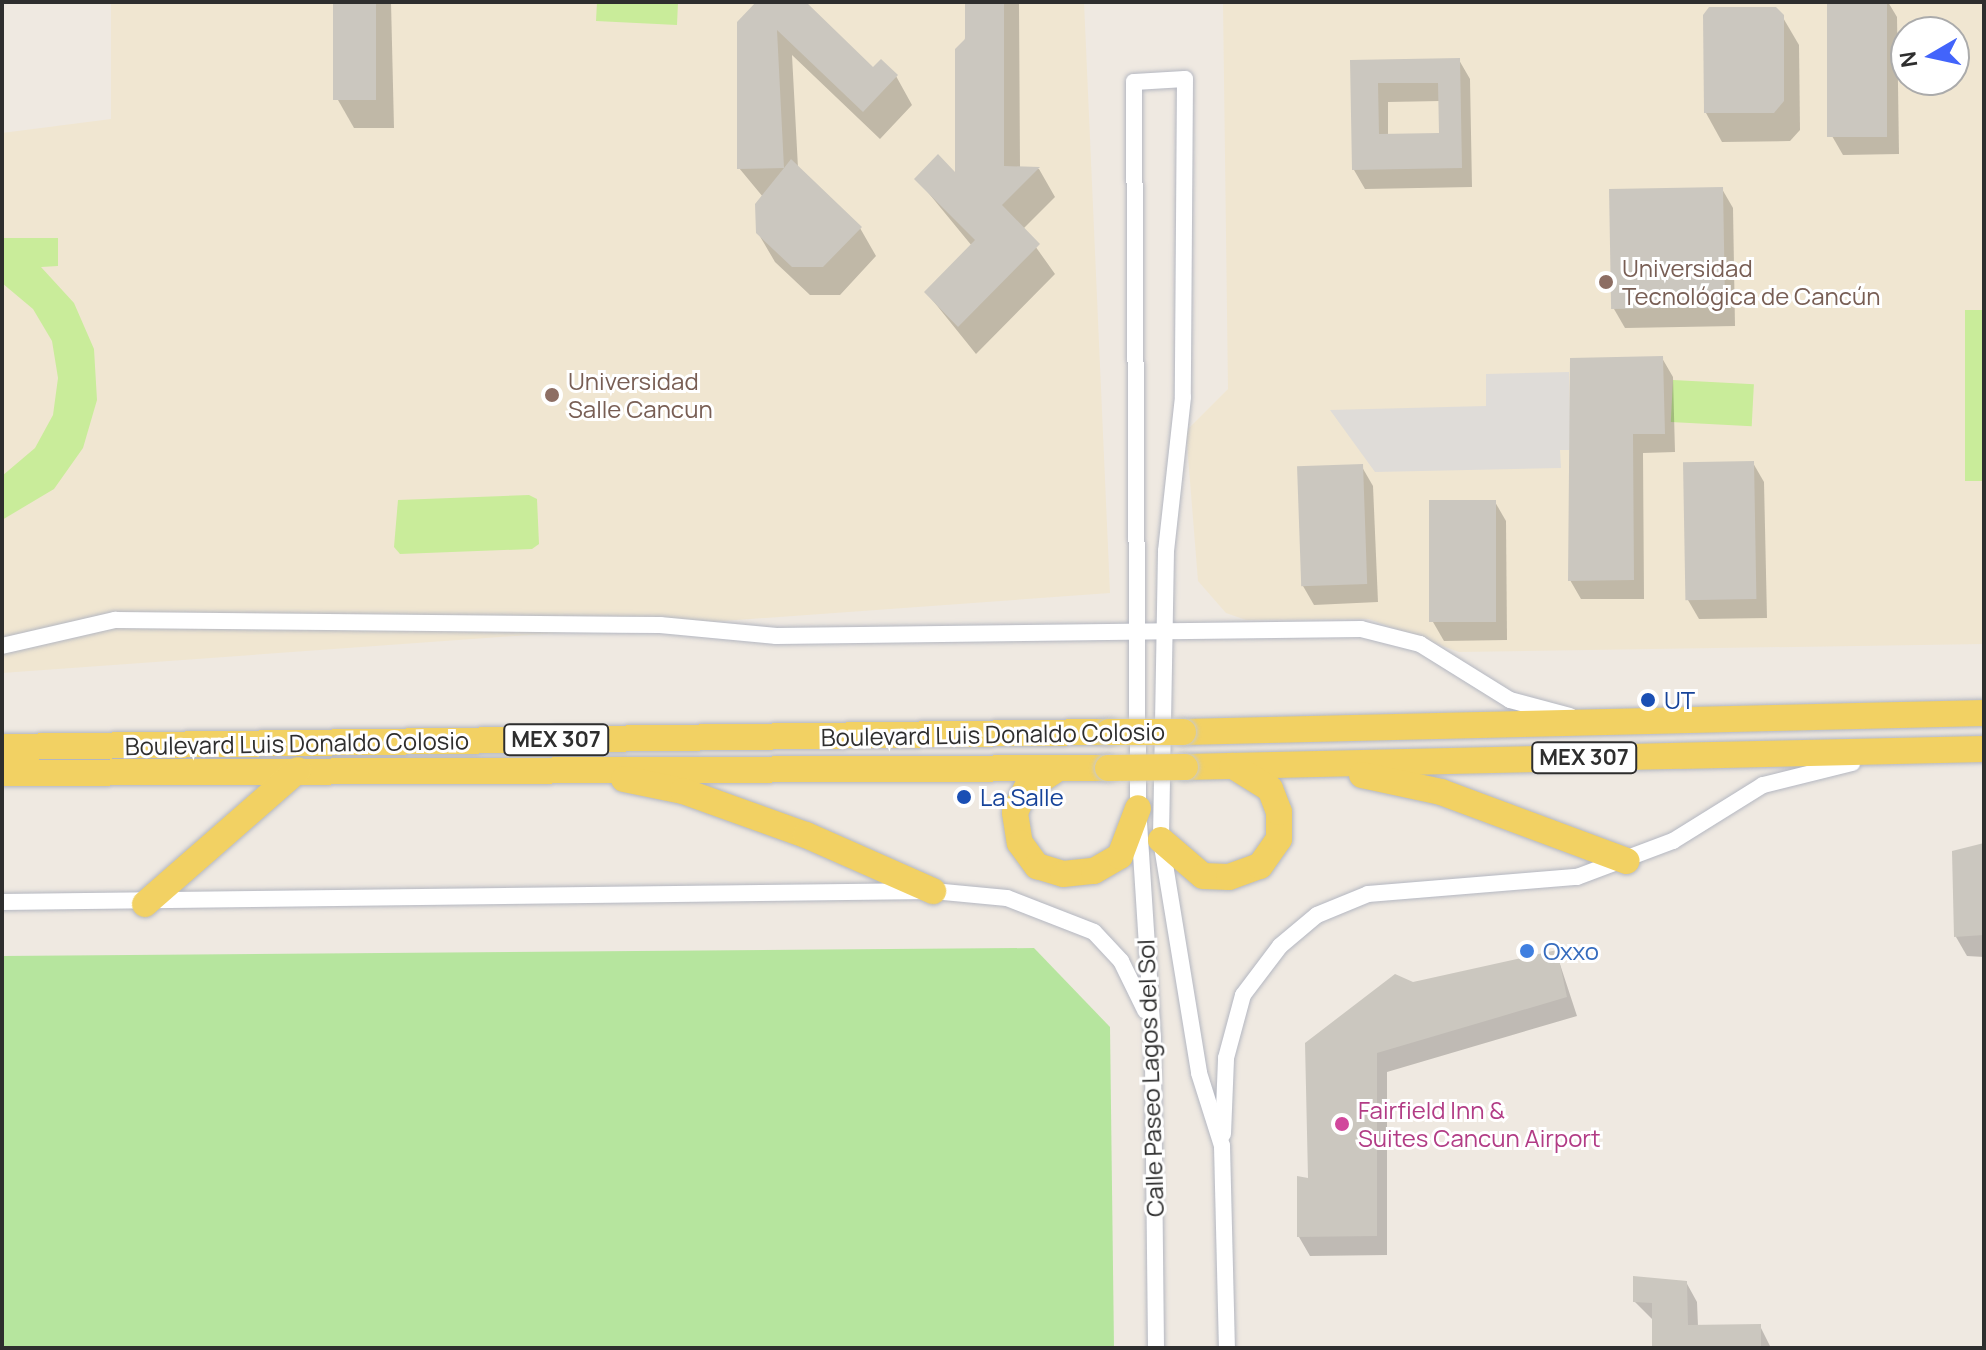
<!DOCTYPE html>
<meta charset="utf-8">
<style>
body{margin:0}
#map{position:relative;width:1986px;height:1350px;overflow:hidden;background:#efe9e1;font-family:Manrope,sans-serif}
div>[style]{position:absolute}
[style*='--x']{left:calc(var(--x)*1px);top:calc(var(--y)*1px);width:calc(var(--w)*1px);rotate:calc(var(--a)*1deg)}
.education>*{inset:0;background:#f0e6d1}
.green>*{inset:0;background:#b6e59e}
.pitch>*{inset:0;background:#c9ec9a;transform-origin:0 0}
.plaza>*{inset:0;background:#dfdcd8}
.shadow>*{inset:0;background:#0003}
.building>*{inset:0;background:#cbc7bf;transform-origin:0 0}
.roads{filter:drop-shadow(0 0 2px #b4b7c1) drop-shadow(0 0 2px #b4b7c1)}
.minor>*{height:16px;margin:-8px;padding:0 8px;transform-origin:8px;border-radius:8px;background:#fff}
.primary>*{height:26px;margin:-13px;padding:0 13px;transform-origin:13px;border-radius:13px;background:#f2d163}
.bridges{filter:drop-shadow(0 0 2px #c9c9c9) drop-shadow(0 0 2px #c9c9c9)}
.primary-bridge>*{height:26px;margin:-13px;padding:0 13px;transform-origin:13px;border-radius:13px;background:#f2d163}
.dots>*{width:22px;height:22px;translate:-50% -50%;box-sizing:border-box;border:4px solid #fff;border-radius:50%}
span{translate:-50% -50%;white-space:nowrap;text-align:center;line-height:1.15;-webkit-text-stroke:6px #fff;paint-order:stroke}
.shield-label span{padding:2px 6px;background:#fff;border:2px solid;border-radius:6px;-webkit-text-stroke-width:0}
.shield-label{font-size:22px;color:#2e2e2e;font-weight:700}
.education-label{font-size:24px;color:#785e54}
.left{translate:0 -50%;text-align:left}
.transit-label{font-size:24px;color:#164399}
.street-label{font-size:24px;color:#2e2e2e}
.shop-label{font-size:24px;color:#366cbe}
.hotel-label{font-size:24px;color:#b23c85}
.frame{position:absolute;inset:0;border:4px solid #2e2e2e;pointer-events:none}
.north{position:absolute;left:1890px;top:16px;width:80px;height:80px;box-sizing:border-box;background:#fff;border:2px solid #ababab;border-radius:50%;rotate:261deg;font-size:22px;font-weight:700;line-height:32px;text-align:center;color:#2e2e2e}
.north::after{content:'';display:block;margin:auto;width:28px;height:36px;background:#4264fb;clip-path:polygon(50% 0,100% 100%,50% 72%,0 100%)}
</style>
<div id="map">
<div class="education">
<div style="clip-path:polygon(111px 2px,1084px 2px,1110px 593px,2px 673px,2px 133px,111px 119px)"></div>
<div style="clip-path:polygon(evenodd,1223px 2px,1984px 2px,1984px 644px,1459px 652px,1369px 619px,1246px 620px,1226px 613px,1198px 581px,1186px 431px,1228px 389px,1223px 2px,1906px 32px,1954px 32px,1954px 80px,1906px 80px,1906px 32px)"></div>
</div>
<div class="green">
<div style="clip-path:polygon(1034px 948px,1110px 1027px,1114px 1348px,2px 1348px,2px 956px)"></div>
</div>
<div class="pitch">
<div style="clip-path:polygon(597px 2px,678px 2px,677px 25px,596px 21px)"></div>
<div style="clip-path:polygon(2px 238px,58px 238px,58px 266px,41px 267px,74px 303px,94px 349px,97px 400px,83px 448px,54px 489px,2px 520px,2px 476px,35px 448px,53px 415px,58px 378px,52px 341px,33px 309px,2px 283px)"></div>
<div style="left:1965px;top:310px;width:19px;height:171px"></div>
<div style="left:1673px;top:380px;width:81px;height:42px;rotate:3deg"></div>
<div style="clip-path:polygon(529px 495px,537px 499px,539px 544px,532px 549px,400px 554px,394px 547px,398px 500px)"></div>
</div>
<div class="plaza">
<div style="clip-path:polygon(1569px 372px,1571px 450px,1560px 450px,1561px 468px,1375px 472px,1330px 410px,1486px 406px,1486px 374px)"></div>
</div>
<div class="shadow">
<div style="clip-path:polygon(335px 2px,391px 2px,394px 128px,354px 128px,338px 100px)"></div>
<div style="clip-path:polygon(758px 2px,803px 2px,873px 70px,896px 76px,912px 105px,880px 139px,792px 55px,798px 168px,860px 228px,876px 256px,840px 295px,810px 295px,775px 262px,758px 233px,763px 197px,739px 168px)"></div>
<div style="clip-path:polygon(967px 2px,1019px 2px,1020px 168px,1039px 169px,1055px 197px,1023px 229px,1055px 274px,976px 354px,926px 292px,972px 246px,917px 179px,957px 176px)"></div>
<div style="clip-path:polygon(1829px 2px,1888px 2px,1897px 17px,1899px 154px,1843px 155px,1832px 136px)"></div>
<div style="clip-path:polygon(1782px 16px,1799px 45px,1800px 130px,1790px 141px,1722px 142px,1706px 113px)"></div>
<div style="clip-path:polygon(evenodd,1459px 60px,1470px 79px,1472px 187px,1365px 189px,1354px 170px,1352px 62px,1459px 60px,1440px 101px,1441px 135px,1388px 136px,1388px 102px,1440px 101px)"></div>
<div style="clip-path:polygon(1722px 189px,1733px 208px,1735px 326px,1625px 328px,1614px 309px)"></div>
<div style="clip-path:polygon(1662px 358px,1673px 377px,1675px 452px,1643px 453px,1644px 599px,1581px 599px,1570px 580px)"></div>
<div style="clip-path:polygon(1753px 463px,1764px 482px,1767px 618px,1699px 619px,1688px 600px)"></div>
<div style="clip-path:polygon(1362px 467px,1373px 486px,1378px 602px,1314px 605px,1303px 586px)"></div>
<div style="clip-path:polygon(1495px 502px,1506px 521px,1507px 640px,1444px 641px,1433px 622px)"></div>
<div style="clip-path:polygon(1984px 846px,1984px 957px,1967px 956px,1956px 937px)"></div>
<div style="clip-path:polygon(1556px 952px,1577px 1016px,1387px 1072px,1387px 1255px,1310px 1256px,1299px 1237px,1310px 1180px,1413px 984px)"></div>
<div style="clip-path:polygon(1686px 1282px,1697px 1302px,1698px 1326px,1760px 1326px,1771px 1348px,1654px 1348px,1654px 1321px,1635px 1302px)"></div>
</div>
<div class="building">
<div style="left:333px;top:2px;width:43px;height:98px"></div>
<div style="clip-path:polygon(756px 2px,806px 2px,873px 67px,881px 59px,898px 75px,863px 112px,777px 30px,784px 168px,791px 159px,862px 227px,823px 267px,792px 267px,756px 233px,755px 204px,784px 168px,737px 169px,737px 22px)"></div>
<div style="clip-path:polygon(965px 2px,1004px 2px,1004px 166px,1040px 167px,1002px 205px,1040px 244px,958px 327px,924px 292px,975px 240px,914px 179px,938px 154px,955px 172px,955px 49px,965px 39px)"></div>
<div style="left:1827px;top:2px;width:60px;height:135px"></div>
<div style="clip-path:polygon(1709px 7px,1776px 7px,1784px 15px,1784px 101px,1774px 113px,1704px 113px,1703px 15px)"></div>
<div style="clip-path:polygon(evenodd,1460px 58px,1462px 168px,1352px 170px,1350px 60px,1460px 58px,1378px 83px,1438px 83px,1439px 133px,1379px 134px,1378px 83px)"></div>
<div style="left:1723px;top:187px;width:120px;height:114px;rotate:89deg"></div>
<div style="clip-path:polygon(1663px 356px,1665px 434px,1633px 434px,1634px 580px,1568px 581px,1570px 358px)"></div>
<div style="left:1754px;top:461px;width:138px;height:71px;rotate:89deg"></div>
<div style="left:1363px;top:464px;width:120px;height:66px;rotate:88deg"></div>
<div style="left:1429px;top:500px;width:67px;height:122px"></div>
<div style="clip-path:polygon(1984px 843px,1984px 935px,1954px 937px,1952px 851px)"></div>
<div style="clip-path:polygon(1557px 950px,1567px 997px,1377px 1053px,1377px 1236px,1297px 1237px,1297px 1176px,1308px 1178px,1305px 1043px,1395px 974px,1413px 982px)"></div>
<div style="clip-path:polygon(1633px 1276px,1687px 1281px,1688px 1325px,1761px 1324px,1761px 1348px,1652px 1348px,1652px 1303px,1633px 1302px)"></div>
</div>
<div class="roads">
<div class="minor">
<div style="--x:2;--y:646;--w:116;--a:-13"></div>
<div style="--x:115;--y:620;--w:545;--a:0.53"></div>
<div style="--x:660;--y:625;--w:117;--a:5.4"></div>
<div style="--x:776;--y:636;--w:585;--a:-0.69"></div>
<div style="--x:1361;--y:629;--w:61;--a:14.3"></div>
<div style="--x:1420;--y:644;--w:106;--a:31.9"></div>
<div style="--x:1510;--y:700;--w:62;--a:14.9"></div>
<div style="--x:2;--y:902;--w:931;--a:-0.68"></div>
<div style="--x:933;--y:891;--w:74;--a:5.4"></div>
<div style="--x:1007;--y:898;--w:93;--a:21.3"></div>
<div style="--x:1094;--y:932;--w:40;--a:47"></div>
<div style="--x:1121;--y:961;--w:55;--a:63.9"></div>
<div style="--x:1223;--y:1134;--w:76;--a:-87.7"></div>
<div style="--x:1226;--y:1058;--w:65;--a:-74.9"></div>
<div style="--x:1243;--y:995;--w:61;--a:-52.9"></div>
<div style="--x:1280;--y:946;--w:48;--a:-40"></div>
<div style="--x:1317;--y:915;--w:55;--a:-22.4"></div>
<div style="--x:1368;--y:894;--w:210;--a:-4.7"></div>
<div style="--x:1577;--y:877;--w:103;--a:-20.6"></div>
<div style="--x:1673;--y:841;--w:106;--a:-31.9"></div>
<div style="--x:1763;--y:785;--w:92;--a:-13.9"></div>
<div style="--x:1156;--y:1348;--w:309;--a:-90.6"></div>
<div style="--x:1153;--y:1039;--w:231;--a:-93.7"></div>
<div style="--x:1138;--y:808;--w:726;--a:-90.32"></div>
<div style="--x:1134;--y:82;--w:51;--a:-3.4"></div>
<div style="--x:1185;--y:79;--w:318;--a:90.4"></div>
<div style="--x:1183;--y:397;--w:155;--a:96.3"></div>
<div style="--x:1166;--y:551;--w:289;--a:91"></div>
<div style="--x:1161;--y:840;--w:236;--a:80.7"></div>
<div style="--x:1199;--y:1073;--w:77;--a:72.5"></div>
<div style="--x:1222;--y:1146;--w:202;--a:88.6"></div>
</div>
<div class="primary">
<div style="--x:1183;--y:732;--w:801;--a:-1.36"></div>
<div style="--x:2;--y:747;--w:1107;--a:-0.78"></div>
<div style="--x:1185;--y:767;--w:799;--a:-1.29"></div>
<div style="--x:1054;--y:771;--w:33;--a:147"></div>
<div style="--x:1026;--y:789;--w:26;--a:115"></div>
<div style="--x:1015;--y:813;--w:30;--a:81"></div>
<div style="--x:1020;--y:843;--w:29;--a:54"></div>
<div style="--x:1037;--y:866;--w:27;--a:17"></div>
<div style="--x:1063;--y:874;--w:31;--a:-6"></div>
<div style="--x:1094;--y:871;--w:30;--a:-30"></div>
<div style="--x:1120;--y:856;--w:51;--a:-69.4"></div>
<div style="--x:2;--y:773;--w:1106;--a:-0.26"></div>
<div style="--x:1362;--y:775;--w:81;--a:12.1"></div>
<div style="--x:1441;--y:792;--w:198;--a:20.4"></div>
<div style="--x:624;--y:779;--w:60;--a:11.5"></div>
<div style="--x:683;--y:791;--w:131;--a:19.7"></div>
<div style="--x:806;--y:835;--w:139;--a:23.8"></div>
<div style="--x:1161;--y:840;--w:55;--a:40.6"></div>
<div style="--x:1203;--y:876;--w:26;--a:2"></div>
<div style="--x:1229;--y:877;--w:33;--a:-20"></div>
<div style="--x:1260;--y:866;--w:33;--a:-55"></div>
<div style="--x:1279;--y:839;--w:27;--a:-90"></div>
<div style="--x:1279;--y:812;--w:25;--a:-111"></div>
<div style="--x:1270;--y:789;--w:44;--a:-148.1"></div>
<div style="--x:145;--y:904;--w:203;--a:-41.2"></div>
</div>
</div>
<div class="bridges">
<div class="primary-bridge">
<div style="--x:1109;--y:732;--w:74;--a:0"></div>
<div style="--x:1108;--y:768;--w:77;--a:-0.7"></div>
</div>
</div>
<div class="dots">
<div style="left:1606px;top:282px;background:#8d6e63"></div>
<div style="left:552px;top:395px;background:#8d6e63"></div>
<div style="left:1648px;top:700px;background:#1a4fb4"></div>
<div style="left:964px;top:797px;background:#1a4fb4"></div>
<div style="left:1527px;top:951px;background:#3f7fe0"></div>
<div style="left:1342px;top:1124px;background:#d1479c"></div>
</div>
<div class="shield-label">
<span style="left:556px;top:740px">MEX 307</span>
<span style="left:1584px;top:758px">MEX 307</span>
</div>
<div class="education-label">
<span class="left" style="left:1622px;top:282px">Universidad<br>Tecnológica de Cancún</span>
<span class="left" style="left:568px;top:395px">Universidad<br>Salle Cancun</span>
</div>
<div class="transit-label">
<span class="left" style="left:1664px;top:700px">UT</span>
<span class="left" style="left:980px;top:797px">La Salle</span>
</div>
<div class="street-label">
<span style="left:993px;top:734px;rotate:-1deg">Boulevard Luis Donaldo Colosio</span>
<span style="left:297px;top:743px;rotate:-1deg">Boulevard Luis Donaldo Colosio</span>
<span style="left:1150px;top:1078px;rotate:-92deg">Calle Paseo Lagos del Sol</span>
</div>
<div class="shop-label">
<span class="left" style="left:1543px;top:951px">Oxxo</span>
</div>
<div class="hotel-label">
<span class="left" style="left:1358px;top:1124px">Fairfield Inn &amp;<br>Suites Cancun Airport</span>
</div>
<div class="frame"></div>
<div class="north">N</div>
</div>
